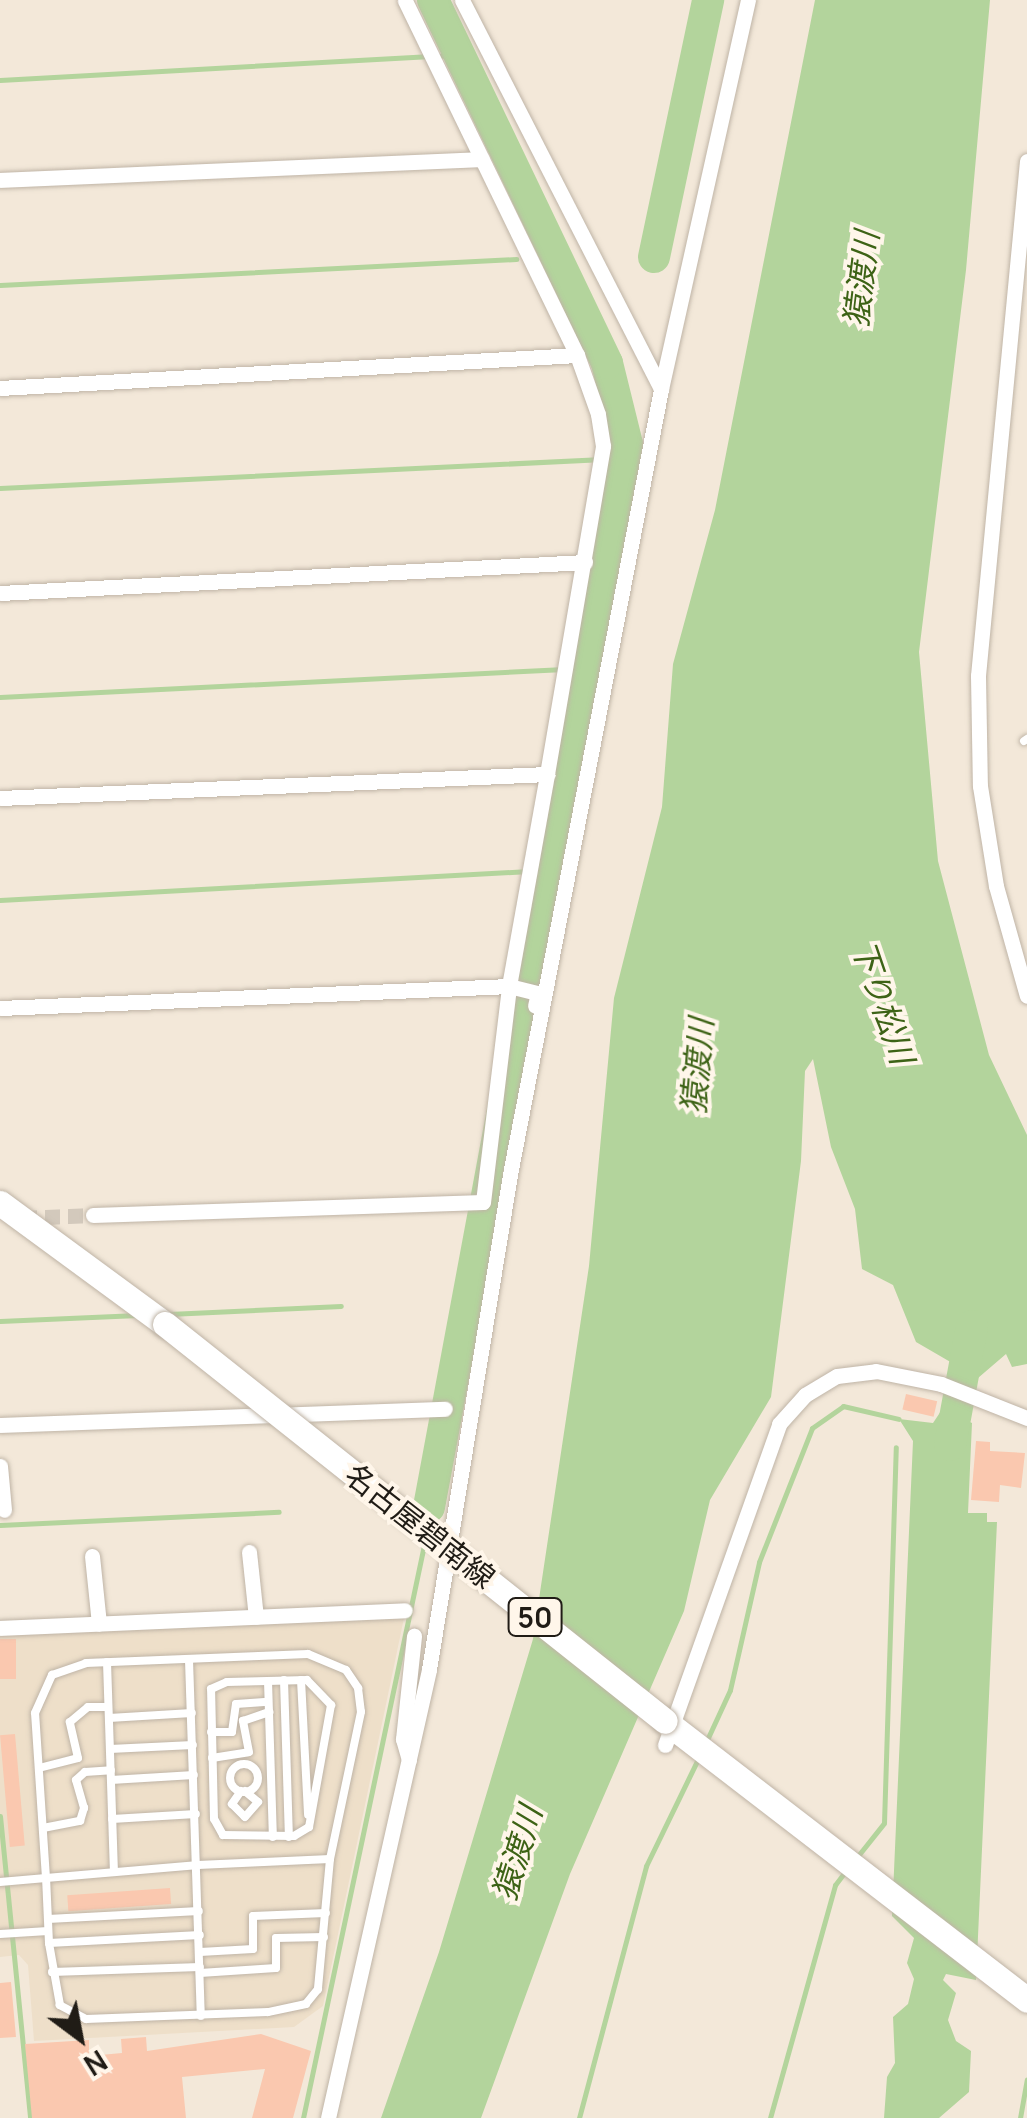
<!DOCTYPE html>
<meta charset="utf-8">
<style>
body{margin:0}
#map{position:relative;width:1027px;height:2118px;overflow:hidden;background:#f3e8d9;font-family:Manrope,"Noto Sans JP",sans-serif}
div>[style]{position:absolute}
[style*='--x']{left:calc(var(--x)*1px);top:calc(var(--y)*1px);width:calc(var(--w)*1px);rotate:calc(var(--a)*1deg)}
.built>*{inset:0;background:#eedfc9}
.water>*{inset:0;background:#b3d49c}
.stream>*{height:5px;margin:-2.5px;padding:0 2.5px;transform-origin:2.5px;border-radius:2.5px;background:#b3d49c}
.river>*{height:32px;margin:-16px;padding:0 16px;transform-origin:16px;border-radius:16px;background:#b3d49c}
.building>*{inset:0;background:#fac8af;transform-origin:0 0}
.street-tunnel>*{height:15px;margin-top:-7.5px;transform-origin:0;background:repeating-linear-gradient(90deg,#d3c9bc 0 15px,transparent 0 23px)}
.roads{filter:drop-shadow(0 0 2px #bfb4a6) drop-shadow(0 0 2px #bfb4a6)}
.lane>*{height:8px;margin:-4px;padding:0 4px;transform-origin:4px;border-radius:4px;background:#fff}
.lane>.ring{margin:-4px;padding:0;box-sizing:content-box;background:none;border:8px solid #fff;border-radius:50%}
.street>*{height:15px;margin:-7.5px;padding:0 7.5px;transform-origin:7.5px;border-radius:7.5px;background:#fff}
.primary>*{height:25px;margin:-12.5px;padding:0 12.5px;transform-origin:12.5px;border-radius:12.5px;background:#fff}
.bridges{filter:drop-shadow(0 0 2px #bfb4a6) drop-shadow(0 0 2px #bfb4a6)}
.primary-bridge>*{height:25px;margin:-12.5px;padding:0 12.5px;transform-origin:12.5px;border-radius:12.5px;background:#fff}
span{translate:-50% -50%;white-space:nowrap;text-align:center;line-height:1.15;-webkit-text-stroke:8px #fff6ea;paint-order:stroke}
.shield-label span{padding:2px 8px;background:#fff6ea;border:2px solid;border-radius:8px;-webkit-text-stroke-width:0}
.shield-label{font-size:28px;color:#201c16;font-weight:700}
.street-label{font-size:30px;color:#201c16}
.water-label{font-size:32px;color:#3d6316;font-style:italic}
.north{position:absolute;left:30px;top:1988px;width:100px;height:100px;-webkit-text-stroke:8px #fff6ea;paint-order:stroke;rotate:148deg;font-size:28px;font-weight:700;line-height:40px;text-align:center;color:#201c16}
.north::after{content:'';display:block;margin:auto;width:35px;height:45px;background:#201c16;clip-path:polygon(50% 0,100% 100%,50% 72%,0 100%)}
</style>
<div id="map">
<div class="built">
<div style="clip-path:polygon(404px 1618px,323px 2006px,294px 2027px,34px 2041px,28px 1965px,19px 1955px,0 1957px,0 1635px)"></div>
</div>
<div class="water">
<div style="clip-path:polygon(815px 0,990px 0,966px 270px,919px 652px,938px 861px,989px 1055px,1027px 1135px,1027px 1364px,1012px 1367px,1006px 1354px,978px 1378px,916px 1342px,893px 1285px,862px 1269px,855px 1209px,831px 1147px,813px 1059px,805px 1071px,801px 1161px,771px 1397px,710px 1500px,684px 1611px,570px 1874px,481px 2118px,381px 2118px,439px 1952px,533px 1639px,589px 1266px,614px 998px,662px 807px,673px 664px,715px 510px)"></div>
<div style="clip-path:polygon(949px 1399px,968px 1408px,963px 1419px,972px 1423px,968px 1513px,987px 1513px,987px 1522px,997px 1522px,976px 1980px,946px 1974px,943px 1980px,956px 1993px,948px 2020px,956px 2041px,971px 2051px,969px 2092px,939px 2118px,884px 2118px,887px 2077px,895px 2063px,893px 2017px,908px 2004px,914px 1979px,907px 1963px,914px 1938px,892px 1916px,913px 1441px,899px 1419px,933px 1423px)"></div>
</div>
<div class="stream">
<div style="--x:437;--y:56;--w:22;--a:-3"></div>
<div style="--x:0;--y:80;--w:427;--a:-3.2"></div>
<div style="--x:548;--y:257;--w:8;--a:0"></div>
<div style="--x:0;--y:285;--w:517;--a:-2.88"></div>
<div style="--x:0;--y:488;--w:625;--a:-2.75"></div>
<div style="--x:0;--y:697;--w:586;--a:-2.84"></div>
<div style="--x:0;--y:900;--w:548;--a:-3.14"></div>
<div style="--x:169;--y:1314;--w:172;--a:-2.7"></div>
<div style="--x:0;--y:1321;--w:138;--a:-2.5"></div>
<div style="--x:0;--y:1525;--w:279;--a:-2.7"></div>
<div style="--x:706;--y:1742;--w:57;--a:-65.2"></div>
<div style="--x:730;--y:1690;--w:131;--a:-77.2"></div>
<div style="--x:759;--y:1562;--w:144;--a:-68.4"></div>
<div style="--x:812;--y:1428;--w:38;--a:-35"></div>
<div style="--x:843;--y:1406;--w:57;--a:13.1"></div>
<div style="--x:0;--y:1816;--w:303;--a:84.3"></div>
<div style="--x:857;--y:1857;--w:43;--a:-51.5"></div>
<div style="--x:884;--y:1823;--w:376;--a:-88.2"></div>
<div style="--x:303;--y:2118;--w:591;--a:-78.08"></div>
<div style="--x:579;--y:2118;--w:261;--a:-75.1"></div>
<div style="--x:646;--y:1866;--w:121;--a:-64.1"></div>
<div style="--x:770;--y:2118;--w:242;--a:-74.4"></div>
<div style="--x:835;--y:1885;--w:20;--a:-53"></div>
<div style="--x:1020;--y:2118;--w:39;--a:-80"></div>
</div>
<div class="river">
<div style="--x:654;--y:257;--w:263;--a:-78.1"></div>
<div style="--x:950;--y:1445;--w:121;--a:-79.5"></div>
<div style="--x:429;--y:1507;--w:1081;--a:-79.45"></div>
<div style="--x:627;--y:444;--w:83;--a:-103.9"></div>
<div style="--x:607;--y:363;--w:403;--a:-115.6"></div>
</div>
<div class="building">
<div style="left:906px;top:1394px;width:32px;height:16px;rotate:13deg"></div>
<div style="clip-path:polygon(976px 1441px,990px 1442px,990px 1451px,1025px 1453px,1021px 1488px,1000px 1485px,999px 1502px,971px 1500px)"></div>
<div style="left:0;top:1639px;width:16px;height:40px"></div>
<div style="left:15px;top:1734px;width:112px;height:15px;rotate:85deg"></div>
<div style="left:170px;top:1888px;width:16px;height:103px;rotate:86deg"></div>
<div style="clip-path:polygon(11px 1982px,16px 2037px,0 2038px,0 1983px)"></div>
<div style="clip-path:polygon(261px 2034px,311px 2051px,293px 2118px,252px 2118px,265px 2069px,182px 2077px,186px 2118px,32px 2118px,25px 2044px,89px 2040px,89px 2056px,122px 2053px,121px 2039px,146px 2037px,147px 2051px)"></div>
</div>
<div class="street-tunnel">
<div style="--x:22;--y:1218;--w:71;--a:-2.4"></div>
</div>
<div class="roads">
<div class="lane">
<div style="--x:1024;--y:741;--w:4;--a:-34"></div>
<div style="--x:189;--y:1660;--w:356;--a:88.1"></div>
<div style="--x:107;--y:1662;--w:210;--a:88.1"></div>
<div style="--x:284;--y:1680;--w:157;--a:88.2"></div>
<div style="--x:301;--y:1680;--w:135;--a:87"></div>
<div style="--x:307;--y:1680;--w:35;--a:46"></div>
<div style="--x:331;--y:1705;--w:124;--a:100.2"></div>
<div style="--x:309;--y:1827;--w:17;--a:149"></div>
<div style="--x:294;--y:1836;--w:71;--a:-179.2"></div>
<div style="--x:223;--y:1835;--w:18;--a:-119"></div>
<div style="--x:214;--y:1819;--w:130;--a:-91.3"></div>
<div style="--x:211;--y:1689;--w:17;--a:-24"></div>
<div style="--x:227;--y:1682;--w:80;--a:-1.4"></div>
<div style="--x:268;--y:1681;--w:156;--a:88.2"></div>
<div style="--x:109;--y:1718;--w:83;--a:-3.4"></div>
<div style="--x:211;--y:1732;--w:21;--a:0"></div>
<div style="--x:232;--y:1732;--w:28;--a:-82"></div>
<div style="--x:236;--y:1704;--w:32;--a:-4"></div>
<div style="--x:110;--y:1749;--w:83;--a:-2.8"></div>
<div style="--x:212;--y:1758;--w:37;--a:-9"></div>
<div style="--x:249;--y:1752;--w:32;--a:-101"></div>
<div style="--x:243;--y:1721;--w:28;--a:-19"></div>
<div class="ring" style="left:230px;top:1764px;width:20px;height:20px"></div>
<div style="--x:39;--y:1768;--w:40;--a:-14.4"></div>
<div style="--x:78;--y:1758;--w:37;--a:-103"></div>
<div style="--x:70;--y:1722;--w:23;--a:-40"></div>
<div style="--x:88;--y:1707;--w:20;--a:0"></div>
<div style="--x:111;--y:1780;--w:83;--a:-3.4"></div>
<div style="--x:241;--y:1791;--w:16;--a:125"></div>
<div style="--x:232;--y:1804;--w:18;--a:45"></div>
<div style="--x:245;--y:1817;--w:20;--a:-49"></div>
<div style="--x:258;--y:1802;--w:17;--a:-140"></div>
<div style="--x:112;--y:1819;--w:84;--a:-3.4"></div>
<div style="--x:43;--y:1828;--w:38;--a:-11"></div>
<div style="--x:80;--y:1821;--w:14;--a:-73"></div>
<div style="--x:84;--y:1808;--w:29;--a:-106"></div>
<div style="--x:76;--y:1780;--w:12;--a:-42"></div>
<div style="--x:85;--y:1772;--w:26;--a:-4"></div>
<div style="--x:0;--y:1882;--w:46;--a:-5"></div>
<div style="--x:46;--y:1878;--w:153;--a:-4.9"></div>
<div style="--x:198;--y:1865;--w:132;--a:-2.6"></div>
<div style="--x:330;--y:1859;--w:131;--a:95.3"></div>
<div style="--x:318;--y:1989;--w:19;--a:129"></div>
<div style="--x:306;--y:2004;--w:39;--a:168"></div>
<div style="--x:268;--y:2012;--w:182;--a:177.8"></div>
<div style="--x:86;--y:2019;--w:30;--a:-152"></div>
<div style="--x:60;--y:2005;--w:63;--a:-100.1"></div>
<div style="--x:49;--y:1943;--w:65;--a:-92.6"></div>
<div style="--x:46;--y:1878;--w:165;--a:-93.8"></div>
<div style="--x:35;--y:1713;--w:42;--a:-65.9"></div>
<div style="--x:52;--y:1675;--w:36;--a:-19"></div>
<div style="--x:86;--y:1663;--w:222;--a:-2.3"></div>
<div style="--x:308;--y:1654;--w:41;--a:22.8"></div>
<div style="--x:346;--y:1670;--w:22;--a:56"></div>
<div style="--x:358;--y:1688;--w:24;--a:83"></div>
<div style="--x:361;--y:1712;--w:150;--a:101.9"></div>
<div style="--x:48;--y:1919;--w:151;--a:-3"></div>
<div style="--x:0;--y:1934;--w:48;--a:-3.6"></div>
<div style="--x:49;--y:1943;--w:151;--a:-3"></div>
<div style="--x:200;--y:1952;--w:53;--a:-3.2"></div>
<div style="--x:253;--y:1949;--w:33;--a:-90"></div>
<div style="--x:253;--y:1916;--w:73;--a:-2.4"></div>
<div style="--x:52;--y:1972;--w:148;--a:-1.9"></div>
<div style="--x:200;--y:1973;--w:76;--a:-3.8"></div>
<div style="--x:276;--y:1968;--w:30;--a:-90"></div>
<div style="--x:276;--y:1938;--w:48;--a:-1.2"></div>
</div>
<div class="street">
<div style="--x:462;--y:0;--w:437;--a:62.9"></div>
<div style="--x:1027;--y:161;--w:517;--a:95.44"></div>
<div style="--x:978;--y:676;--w:110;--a:89"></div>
<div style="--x:980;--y:786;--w:101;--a:80.9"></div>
<div style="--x:996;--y:886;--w:114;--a:74.3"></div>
<div style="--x:0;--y:180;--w:482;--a:-2.5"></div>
<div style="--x:0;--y:388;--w:578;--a:-3.27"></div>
<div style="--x:0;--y:593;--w:586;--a:-3.03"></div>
<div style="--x:0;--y:798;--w:548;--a:-2.51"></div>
<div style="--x:547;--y:774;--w:333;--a:-80.3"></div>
<div style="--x:603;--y:446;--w:32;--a:-99"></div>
<div style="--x:598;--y:414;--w:63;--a:-109.6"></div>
<div style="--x:577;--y:355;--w:394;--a:-115.9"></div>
<div style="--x:0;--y:1008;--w:509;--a:-2.47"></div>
<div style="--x:509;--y:986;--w:215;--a:-79.8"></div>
<div style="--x:93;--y:1215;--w:390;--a:-1.9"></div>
<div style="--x:483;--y:1202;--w:218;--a:-83.1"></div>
<div style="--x:509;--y:986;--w:30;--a:14"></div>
<div style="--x:538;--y:993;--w:13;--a:103"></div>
<div style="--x:0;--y:1425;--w:445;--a:-2.1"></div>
<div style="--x:0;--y:1466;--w:44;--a:84.8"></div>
<div style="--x:249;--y:1552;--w:65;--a:83.9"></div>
<div style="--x:92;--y:1556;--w:68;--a:84.1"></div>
<div style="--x:0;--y:1628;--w:405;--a:-2.5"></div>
<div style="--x:665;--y:1745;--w:341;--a:-70.4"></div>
<div style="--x:779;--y:1424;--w:39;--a:-48"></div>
<div style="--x:805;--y:1395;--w:37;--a:-31"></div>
<div style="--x:837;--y:1376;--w:39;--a:-7"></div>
<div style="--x:876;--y:1371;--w:66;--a:11.3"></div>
<div style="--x:941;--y:1384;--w:92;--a:21.6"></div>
<div style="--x:409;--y:1760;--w:22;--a:-106"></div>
<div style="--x:403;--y:1739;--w:104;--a:-83.9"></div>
<div style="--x:328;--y:2118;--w:460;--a:-77.3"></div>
<div style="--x:429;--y:1669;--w:507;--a:-80.69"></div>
<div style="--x:511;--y:1169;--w:794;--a:-79.11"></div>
<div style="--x:661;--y:389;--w:399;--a:-77.4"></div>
</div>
<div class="primary">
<div style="--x:0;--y:1203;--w:205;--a:36.3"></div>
<div style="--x:665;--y:1721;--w:457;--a:37.6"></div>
</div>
</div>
<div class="bridges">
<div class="primary-bridge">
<div style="--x:165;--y:1324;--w:638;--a:38.45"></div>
</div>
</div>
<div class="shield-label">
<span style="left:535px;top:1617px">50</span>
</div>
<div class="street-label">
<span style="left:420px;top:1526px;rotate:38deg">名古屋碧南線</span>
</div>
<div class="water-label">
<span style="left:861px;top:279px;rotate:-83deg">猿渡川</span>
<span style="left:883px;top:1002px;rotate:71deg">下り松川</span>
<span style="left:697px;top:1066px;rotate:-85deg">猿渡川</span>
<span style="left:517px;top:1853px;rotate:-73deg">猿渡川</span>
</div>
<div class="north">N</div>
</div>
